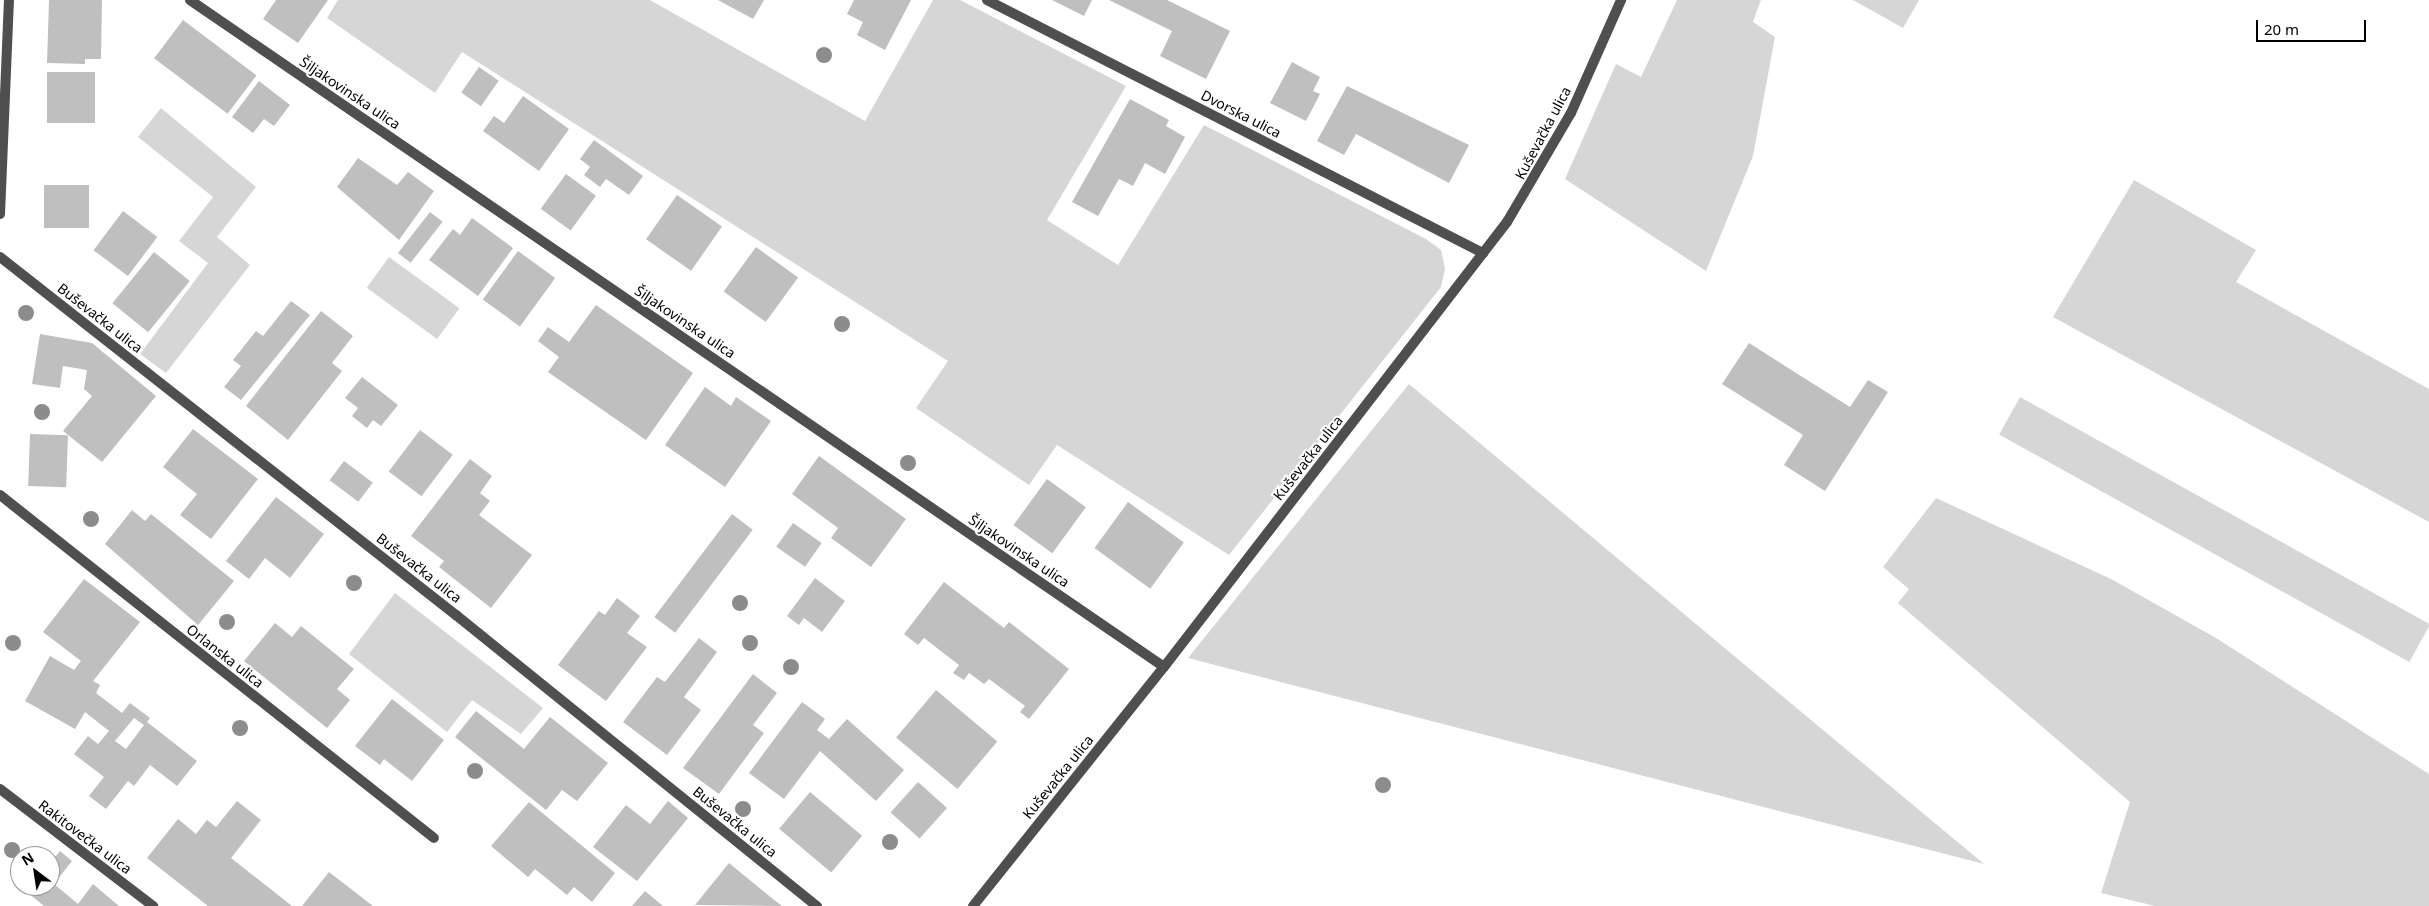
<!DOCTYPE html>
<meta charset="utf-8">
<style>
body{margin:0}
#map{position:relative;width:2429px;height:906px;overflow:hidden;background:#fff;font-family:"Noto Sans",sans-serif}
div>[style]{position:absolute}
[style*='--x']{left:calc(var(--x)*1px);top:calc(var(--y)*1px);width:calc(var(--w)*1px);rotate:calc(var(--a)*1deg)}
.green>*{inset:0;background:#d6d6d6;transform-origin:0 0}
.building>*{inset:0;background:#bfbfbf;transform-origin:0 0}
.minor>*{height:10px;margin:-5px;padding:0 5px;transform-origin:5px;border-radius:5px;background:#4f4f4f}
.tertiary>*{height:10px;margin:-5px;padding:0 5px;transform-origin:5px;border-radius:5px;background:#4f4f4f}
.trees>*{width:16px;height:16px;margin:-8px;border-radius:50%;background:#8c8c8c}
span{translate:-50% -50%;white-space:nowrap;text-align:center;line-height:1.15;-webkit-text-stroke:4px #fff;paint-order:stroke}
.street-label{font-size:14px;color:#000}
.north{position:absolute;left:10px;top:846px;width:50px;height:50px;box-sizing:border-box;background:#fff;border:1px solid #999;border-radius:50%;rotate:329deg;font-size:14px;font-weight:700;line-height:20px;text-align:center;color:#000}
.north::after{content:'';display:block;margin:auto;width:18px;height:22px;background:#000;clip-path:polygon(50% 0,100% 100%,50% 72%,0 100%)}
.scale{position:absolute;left:2256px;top:20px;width:110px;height:22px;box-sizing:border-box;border:2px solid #000;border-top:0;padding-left:6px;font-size:15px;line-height:18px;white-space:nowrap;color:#000;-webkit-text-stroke:4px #fff;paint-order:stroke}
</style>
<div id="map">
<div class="green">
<div style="clip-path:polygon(338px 0,650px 0,865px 121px,933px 0,960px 0,1126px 86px,1047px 220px,1118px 265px,1204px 125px,1426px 239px,1441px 250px,1445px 269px,1441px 287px,1229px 555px,1057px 445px,1029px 485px,916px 408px,948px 361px,462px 52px,435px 93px,327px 18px)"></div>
<div style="clip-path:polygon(1677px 0,1761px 0,1753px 22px,1775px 37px,1753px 156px,1706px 271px,1565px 179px,1616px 64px,1641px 77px)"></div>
<div style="clip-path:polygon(1853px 0,1919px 0,1903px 28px)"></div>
<div style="clip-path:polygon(161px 108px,256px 187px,217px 237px,250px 265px,166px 373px,140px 354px,208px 263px,179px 241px,213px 197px,138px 137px)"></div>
<div style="clip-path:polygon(2134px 180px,2256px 250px,2236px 282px,2429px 389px,2429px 522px,2053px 317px)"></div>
<div style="left:389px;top:257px;width:87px;height:38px;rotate:36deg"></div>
<div style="clip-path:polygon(1409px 384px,1739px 660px,1984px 864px,1188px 658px)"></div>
<div style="left:2020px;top:397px;width:469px;height:43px;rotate:29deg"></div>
<div style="clip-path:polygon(1936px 498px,2111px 579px,2216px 638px,2429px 774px,2429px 906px,2155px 906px,2101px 893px,2130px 802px,1898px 603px,1909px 589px,1883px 567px)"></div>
<div style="clip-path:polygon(395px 593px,543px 708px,521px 734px,472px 700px,447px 732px,349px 654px)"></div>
</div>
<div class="building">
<div style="clip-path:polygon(49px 0,102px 0,101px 59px,85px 59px,85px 64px,47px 63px)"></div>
<div style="clip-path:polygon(276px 0,328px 0,298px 43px,263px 19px)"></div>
<div style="clip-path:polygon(718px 0,764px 0,753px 19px)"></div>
<div style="clip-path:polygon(854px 0,911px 0,885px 50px,857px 35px,863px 22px,847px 14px)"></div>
<div style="clip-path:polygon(1052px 0,1092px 0,1084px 16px)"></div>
<div style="clip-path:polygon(1109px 0,1167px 0,1230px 31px,1206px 79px,1160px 56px,1172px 31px)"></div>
<div style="left:183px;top:20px;width:92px;height:48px;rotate:37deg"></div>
<div style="clip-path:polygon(1292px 62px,1320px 77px,1313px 91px,1320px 94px,1306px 121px,1270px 103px)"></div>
<div style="left:479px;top:67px;width:24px;height:31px;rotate:35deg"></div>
<div style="left:47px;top:72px;width:48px;height:51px"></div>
<div style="clip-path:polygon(259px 81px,290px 105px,274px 126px,264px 119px,253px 133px,232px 117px)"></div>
<div style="clip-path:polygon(1347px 86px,1469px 145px,1449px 183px,1356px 134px,1344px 155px,1317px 141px)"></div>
<div style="clip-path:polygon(523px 96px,569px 129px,539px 171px,483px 131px,494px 116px,504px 123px)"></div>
<div style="clip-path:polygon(1130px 99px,1169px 120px,1166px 126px,1185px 137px,1165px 174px,1145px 163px,1133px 186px,1119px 179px,1098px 216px,1072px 202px)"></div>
<div style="clip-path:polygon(594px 140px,643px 176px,629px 195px,606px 179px,600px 187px,584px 175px,590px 167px,580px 159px)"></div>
<div style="clip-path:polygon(358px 158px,397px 185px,408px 172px,434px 191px,399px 240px,337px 187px)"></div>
<div style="left:566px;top:174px;width:37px;height:43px;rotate:36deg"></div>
<div style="left:44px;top:185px;width:45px;height:43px"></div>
<div style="left:677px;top:195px;width:55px;height:54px;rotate:35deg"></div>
<div style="left:123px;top:211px;width:43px;height:49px;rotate:37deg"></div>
<div style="left:430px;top:212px;width:16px;height:52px;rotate:38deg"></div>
<div style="clip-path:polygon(472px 218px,513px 248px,478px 296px,429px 260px,453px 229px,460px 235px)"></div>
<div style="left:756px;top:247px;width:52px;height:55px;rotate:36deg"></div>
<div style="left:518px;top:251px;width:46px;height:60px;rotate:36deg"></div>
<div style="left:154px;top:252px;width:46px;height:66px;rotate:39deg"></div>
<div style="clip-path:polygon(291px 301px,310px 315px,241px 400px,224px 387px,241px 366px,233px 360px,256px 331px,263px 336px)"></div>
<div style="clip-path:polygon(596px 305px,693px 373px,646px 440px,548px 372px,559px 357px,538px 341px,548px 327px,569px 342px)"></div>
<div style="clip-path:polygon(321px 311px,353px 336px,332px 363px,342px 371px,288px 440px,246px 406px)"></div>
<div style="clip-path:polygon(40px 334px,92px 343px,156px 396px,102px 462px,63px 431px,92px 396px,84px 389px,87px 370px,63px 366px,60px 388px,32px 384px)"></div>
<div style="clip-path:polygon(1749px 343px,1850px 407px,1868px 380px,1888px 392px,1825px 491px,1784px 465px,1803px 435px,1722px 384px)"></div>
<div style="clip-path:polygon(362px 377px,398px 405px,381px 426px,373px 420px,367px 428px,352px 416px,358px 408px,345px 398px)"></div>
<div style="clip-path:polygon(705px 387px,731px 406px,736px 397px,771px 421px,725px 487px,665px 445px)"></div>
<div style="clip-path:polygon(193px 429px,258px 479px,211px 539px,180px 515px,197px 494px,163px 467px)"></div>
<div style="left:420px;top:430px;width:41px;height:52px;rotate:37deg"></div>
<div style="left:30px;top:434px;width:38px;height:52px;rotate:2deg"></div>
<div style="clip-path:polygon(819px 456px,906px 519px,871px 567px,831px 538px,838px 528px,792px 494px)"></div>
<div style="clip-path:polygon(470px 459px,492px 476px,480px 493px,490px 501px,479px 515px,532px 555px,491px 608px,439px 567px,444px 561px,411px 536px)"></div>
<div style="left:344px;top:461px;width:36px;height:24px;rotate:37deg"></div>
<div style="left:1047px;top:479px;width:48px;height:57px;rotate:36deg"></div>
<div style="clip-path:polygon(276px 497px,324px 534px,290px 578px,265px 558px,249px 579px,226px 561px)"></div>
<div style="left:1128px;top:502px;width:69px;height:57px;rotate:36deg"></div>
<div style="clip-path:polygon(132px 510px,145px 521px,151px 514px,234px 581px,198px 625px,105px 544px)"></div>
<div style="left:732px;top:514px;width:26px;height:129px;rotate:37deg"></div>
<div style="left:793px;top:523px;width:35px;height:29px;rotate:35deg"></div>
<div style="clip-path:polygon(815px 578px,845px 601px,822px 632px,804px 618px,799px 625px,787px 616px)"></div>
<div style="clip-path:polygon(evenodd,84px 579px,140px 622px,93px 681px,100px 685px,96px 693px,122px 713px,130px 703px,150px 718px,147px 722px,197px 761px,177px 786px,150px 765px,134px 786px,128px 781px,106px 809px,89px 796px,104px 777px,74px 754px,88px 736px,98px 744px,109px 731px,85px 712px,75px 729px,25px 701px,50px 656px,74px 670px,81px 661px,43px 632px,84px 579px,134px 718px,144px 725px,126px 749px,115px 741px,134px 718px)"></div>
<div style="clip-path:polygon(944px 582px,1004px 628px,1009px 622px,1069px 669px,1029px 719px,1020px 712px,1025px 706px,989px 679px,984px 684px,969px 673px,964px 680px,953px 673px,959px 665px,924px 638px,918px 645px,904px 634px)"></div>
<div style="clip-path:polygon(617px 598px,640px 616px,627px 633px,647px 647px,606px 701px,558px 665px,599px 611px,605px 615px)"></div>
<div style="clip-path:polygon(275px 623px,292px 637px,301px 626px,354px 669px,337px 689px,350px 700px,327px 728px,244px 661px)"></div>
<div style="clip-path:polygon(699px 638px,717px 652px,684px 697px,701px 710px,667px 755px,623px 722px,657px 677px,665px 682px)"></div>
<div style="clip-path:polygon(753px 674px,777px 693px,753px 725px,764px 733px,719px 794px,683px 768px)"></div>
<div style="left:936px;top:690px;width:80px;height:62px;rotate:40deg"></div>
<div style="clip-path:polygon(392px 699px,444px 740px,412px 781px,384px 759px,380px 765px,355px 746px)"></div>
<div style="clip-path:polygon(802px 702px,825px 719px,817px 730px,829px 739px,847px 719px,904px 770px,876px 801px,820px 751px,784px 799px,749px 773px)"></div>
<div style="clip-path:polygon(476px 711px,524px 749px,550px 717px,608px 763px,577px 801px,562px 790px,546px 810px,455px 737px)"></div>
<div style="left:918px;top:782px;width:39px;height:41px;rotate:42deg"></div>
<div style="left:810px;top:792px;width:68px;height:48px;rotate:40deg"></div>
<div style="clip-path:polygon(237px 801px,261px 820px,231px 858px,292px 906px,208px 906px,147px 858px,178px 819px,196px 834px,207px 820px,216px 827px)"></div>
<div style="clip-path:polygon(668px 801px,688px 818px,637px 881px,593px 847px,626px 805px,650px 824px)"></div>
<div style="clip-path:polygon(529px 802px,615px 873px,592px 902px,574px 887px,567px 895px,535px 869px,528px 877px,491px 846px)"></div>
<div style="clip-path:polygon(60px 851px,72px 861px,54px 884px,78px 904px,93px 884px,119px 906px,44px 906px,27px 892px,32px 886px,50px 886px,50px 863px)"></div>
<div style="clip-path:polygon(729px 863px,773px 899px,782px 906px,695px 905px)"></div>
<div style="clip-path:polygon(329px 872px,373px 906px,302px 906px)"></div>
<div style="clip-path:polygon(645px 891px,663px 906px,632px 906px)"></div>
</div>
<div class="minor">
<div style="--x:190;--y:0;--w:1180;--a:34.4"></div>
<div style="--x:987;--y:0;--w:557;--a:27.03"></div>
<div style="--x:0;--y:257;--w:580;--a:38.14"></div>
<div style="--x:456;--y:615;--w:464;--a:38.9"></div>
<div style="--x:0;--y:495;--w:553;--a:38.32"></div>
<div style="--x:0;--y:789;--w:193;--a:37.4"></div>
<div style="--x:973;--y:906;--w:306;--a:-51.4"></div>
<div style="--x:1164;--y:667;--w:562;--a:-52.38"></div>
<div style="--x:1507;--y:222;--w:126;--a:-59.6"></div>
<div style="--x:1571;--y:113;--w:124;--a:-66.1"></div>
</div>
<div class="tertiary">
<div style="--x:0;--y:214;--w:214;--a:-87.6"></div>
</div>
<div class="trees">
<div style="left:824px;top:55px"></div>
<div style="left:26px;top:313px"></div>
<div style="left:842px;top:324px"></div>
<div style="left:42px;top:412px"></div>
<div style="left:908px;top:463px"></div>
<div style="left:91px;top:519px"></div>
<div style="left:354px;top:583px"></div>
<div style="left:740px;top:603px"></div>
<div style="left:227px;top:622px"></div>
<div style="left:13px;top:643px"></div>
<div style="left:750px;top:643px"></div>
<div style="left:791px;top:667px"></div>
<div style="left:240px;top:728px"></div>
<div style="left:475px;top:771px"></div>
<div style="left:1383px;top:785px"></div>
<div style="left:743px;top:809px"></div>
<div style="left:890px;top:842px"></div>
<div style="left:12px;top:850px"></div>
</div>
<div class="street-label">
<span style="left:350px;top:93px;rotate:34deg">Šiljakovinska ulica</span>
<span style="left:1241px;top:114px;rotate:27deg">Dvorska ulica</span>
<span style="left:1543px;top:133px;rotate:-62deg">Kuševačka ulica</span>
<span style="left:100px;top:318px;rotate:38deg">Buševačka ulica</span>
<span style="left:685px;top:322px;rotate:34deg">Šiljakovinska ulica</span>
<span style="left:1308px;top:458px;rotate:-52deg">Kuševačka ulica</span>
<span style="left:1019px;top:551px;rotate:34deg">Šiljakovinska ulica</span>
<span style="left:419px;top:568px;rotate:38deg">Buševačka ulica</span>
<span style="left:225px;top:656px;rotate:38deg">Orlanska ulica</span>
<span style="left:1058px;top:777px;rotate:-51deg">Kuševačka ulica</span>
<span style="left:735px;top:822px;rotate:39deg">Buševačka ulica</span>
<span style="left:85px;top:837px;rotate:37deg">Rakitovečka ulica</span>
</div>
<div class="north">N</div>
<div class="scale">20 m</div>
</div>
